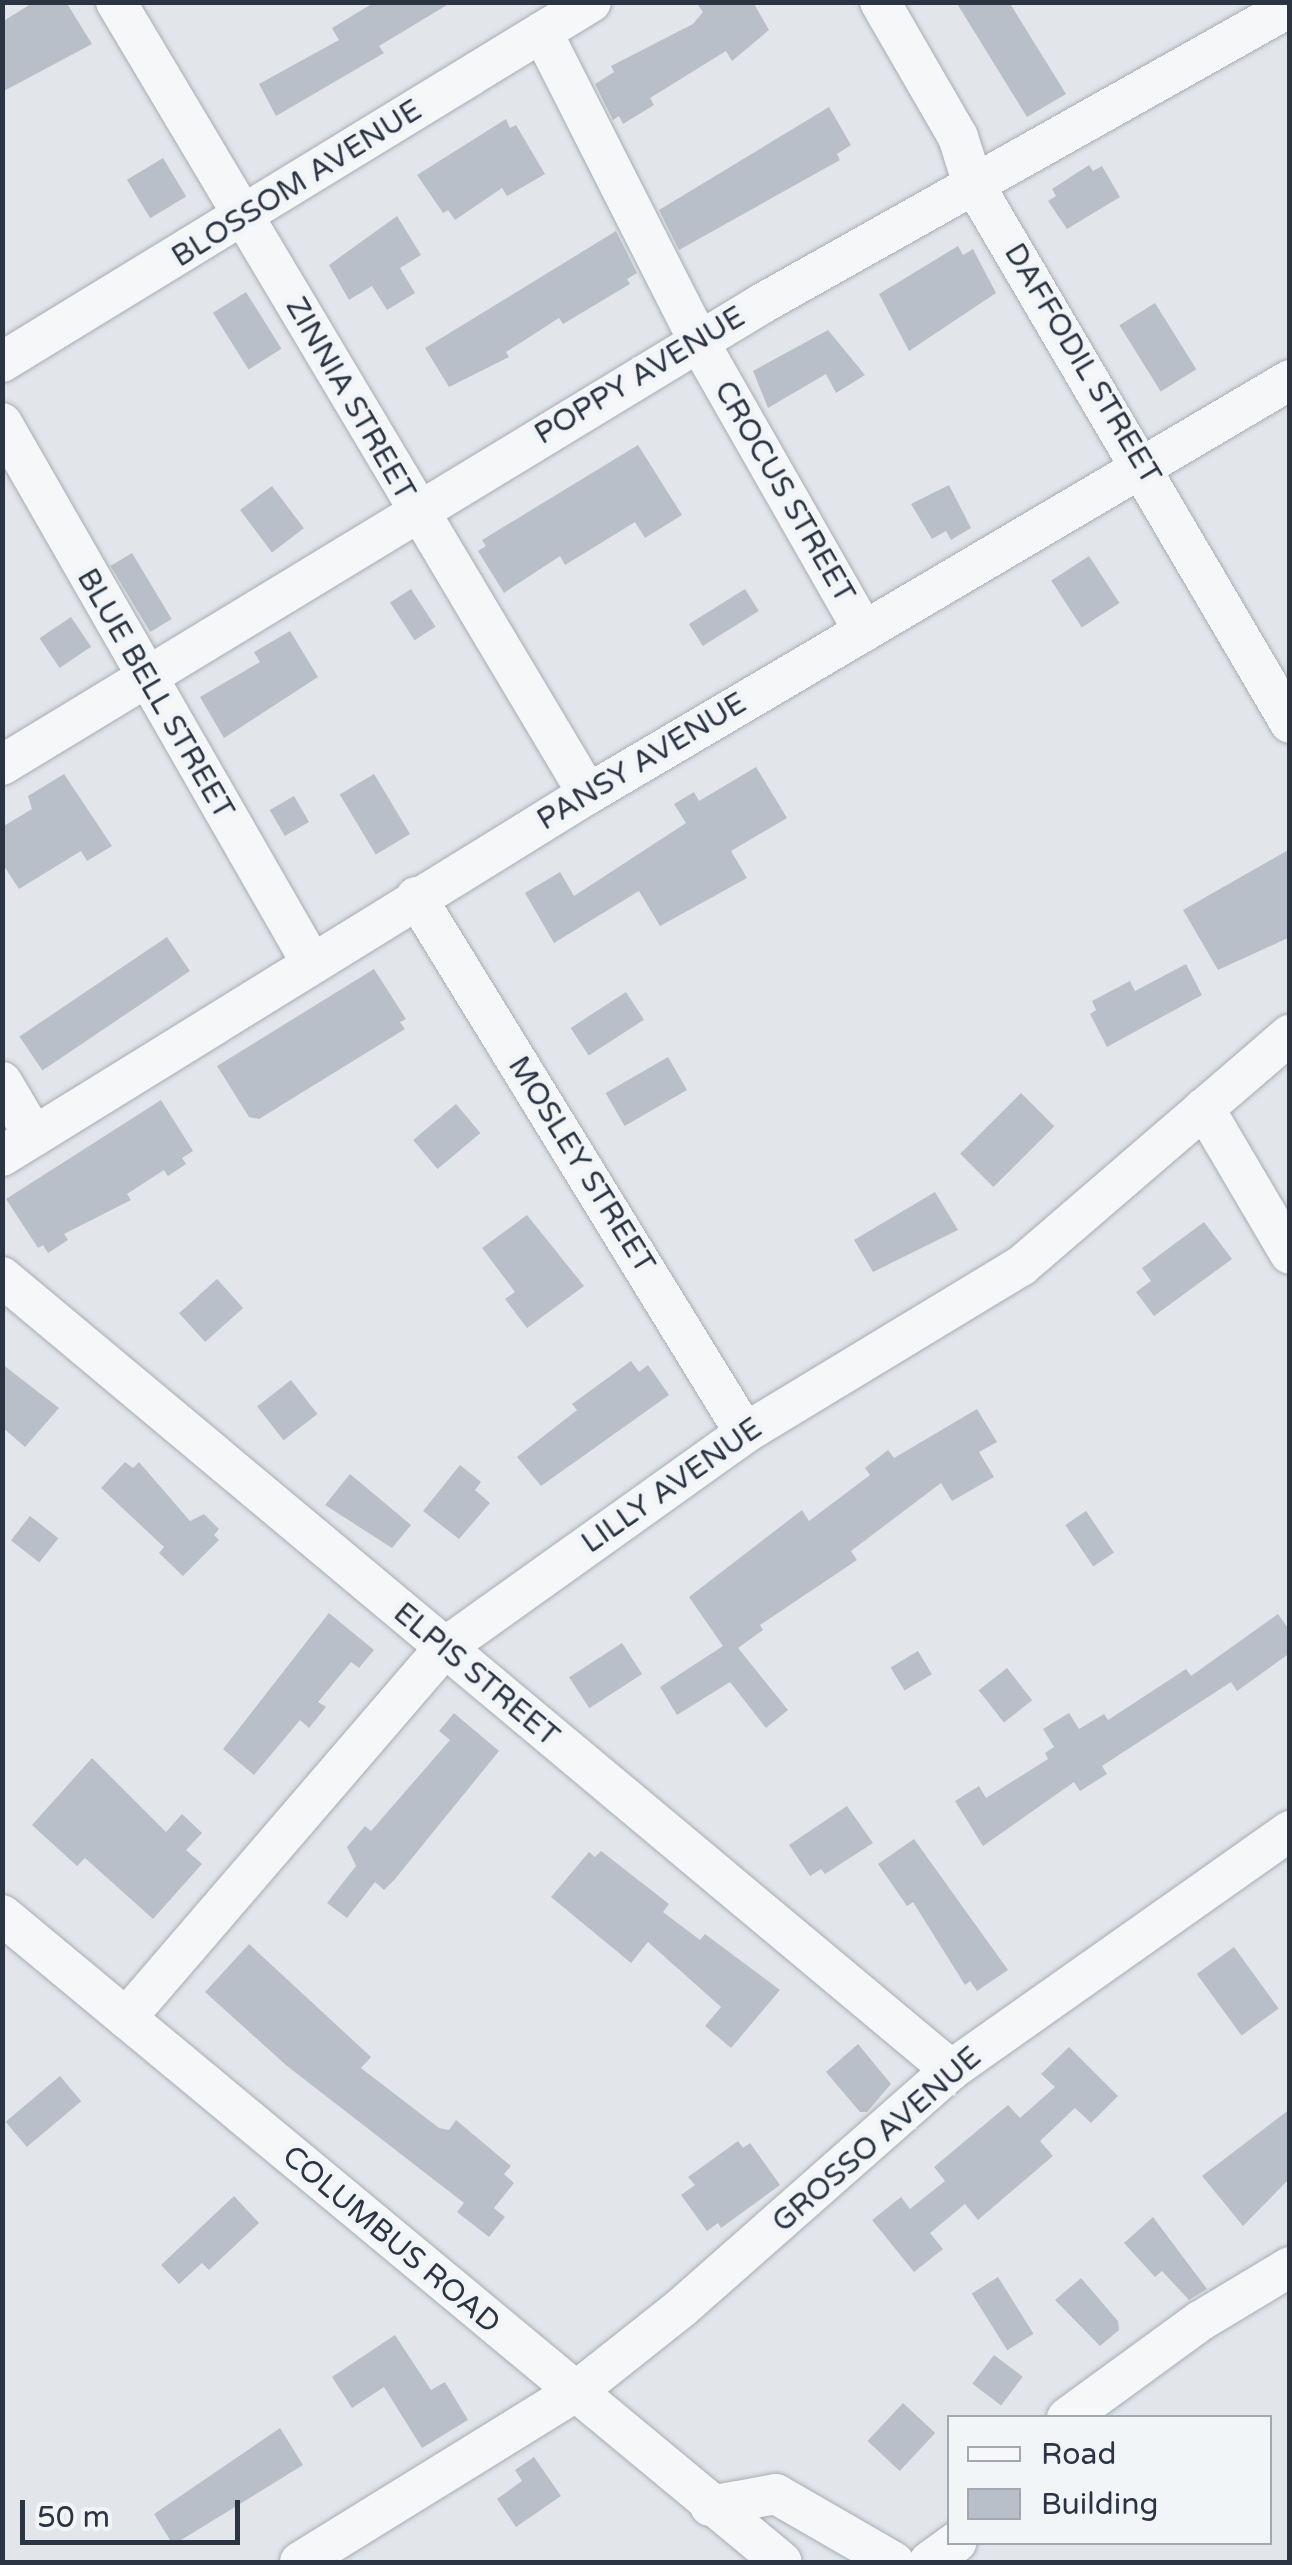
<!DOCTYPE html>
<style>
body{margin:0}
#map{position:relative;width:1292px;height:2565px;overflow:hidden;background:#e2e6eb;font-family:"Varela Round",sans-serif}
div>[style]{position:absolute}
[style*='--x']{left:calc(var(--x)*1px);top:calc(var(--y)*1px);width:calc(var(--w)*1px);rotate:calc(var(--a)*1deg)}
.building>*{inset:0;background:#b9bfc8;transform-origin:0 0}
.roads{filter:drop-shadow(0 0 2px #a7adb5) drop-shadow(0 0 2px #a7adb5)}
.minor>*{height:40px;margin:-20px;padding:0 20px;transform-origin:20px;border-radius:20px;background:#f5f7f9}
span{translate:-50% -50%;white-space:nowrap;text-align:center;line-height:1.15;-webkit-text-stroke:9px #f2f5f8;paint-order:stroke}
.street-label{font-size:30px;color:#2a3443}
.frame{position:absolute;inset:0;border:5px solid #2a3443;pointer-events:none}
.legend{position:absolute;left:947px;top:2415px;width:325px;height:130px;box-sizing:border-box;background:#f2f5f8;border:2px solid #a2a8b0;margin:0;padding:12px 18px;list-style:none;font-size:30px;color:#2a3443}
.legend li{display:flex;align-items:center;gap:20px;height:50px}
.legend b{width:50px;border:2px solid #a2a8b0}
.scale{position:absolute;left:20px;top:2500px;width:220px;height:45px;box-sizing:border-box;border:5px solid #2a3443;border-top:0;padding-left:12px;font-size:30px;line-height:35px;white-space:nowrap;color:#2a3443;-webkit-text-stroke:8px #f2f5f8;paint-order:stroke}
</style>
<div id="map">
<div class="building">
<div style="clip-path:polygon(34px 2px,66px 2px,92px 44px,2px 92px,2px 22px)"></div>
<div style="clip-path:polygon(375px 2px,452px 2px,379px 46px,384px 53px,276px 116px,259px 84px,339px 40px,332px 28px)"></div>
<div style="clip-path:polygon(696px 2px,753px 2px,769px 30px,732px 61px,726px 51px,650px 98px,654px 105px,623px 124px,619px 116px,613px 120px,595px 84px,614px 72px,611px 66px,693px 24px,703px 12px)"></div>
<div style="clip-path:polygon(956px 2px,1009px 2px,1066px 94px,1027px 117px)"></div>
<div style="clip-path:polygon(829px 107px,851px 145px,837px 154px,840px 160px,679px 250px,659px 210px)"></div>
<div style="clip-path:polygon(506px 119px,510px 128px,516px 125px,545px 174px,507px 196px,502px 188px,455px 220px,448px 210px,443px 213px,417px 175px)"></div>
<div style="left:163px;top:158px;width:45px;height:42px;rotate:59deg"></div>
<div style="clip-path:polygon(1089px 165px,1093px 171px,1102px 166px,1120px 197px,1067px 229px,1048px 201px,1056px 196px,1052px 189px)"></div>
<div style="clip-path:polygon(397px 216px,421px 255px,400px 268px,415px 293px,387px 310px,372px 286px,349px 300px,329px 265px)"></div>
<div style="clip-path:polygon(616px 231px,637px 273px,627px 279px,630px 284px,563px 324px,559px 318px,506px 352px,509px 357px,449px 387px,425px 348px)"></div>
<div style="clip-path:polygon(958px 246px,963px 255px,973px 249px,996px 293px,909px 351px,879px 294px)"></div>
<div style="left:246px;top:292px;width:67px;height:39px;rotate:58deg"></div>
<div style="left:1155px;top:303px;width:78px;height:42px;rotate:58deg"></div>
<div style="clip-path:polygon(828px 330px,865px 375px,836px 393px,826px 374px,768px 408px,753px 371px)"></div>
<div style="clip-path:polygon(638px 445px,682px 515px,645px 538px,635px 522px,565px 565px,560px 556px,504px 593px,478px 551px,486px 546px,482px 540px)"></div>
<div style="clip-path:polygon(949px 485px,971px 528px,951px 540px,946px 531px,932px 539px,911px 504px)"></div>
<div style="left:272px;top:486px;width:53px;height:40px;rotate:53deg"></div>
<div style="left:132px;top:553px;width:77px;height:25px;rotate:59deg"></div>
<div style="left:1089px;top:556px;width:56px;height:45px;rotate:57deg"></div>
<div style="left:411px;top:589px;width:45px;height:25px;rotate:57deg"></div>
<div style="left:745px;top:589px;width:26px;height:66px;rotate:58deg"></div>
<div style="left:71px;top:617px;width:36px;height:38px;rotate:56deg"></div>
<div style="clip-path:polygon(290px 631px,318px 677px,224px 738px,200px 697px,260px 662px,254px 652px)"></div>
<div style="clip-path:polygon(756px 767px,787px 818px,731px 851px,747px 878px,660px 926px,639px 891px,554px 943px,525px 893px,560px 872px,574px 896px,686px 823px,674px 804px,694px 792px,699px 801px)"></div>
<div style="clip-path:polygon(64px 774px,112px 846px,87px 861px,81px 851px,19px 889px,2px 863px,2px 827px,32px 809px,28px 796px)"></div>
<div style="left:374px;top:774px;width:70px;height:40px;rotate:59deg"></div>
<div style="left:294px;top:796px;width:30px;height:28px;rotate:60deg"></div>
<div style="clip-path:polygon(1290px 849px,1290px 937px,1218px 970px,1183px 910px)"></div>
<div style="left:167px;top:937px;width:41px;height:178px;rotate:56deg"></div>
<div style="clip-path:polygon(1186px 964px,1202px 995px,1107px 1047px,1090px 1014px,1096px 1010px,1092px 1001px,1130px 981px,1135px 991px)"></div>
<div style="clip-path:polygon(374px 969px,406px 1019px,400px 1022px,405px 1029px,259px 1119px,249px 1117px,217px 1066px)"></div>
<div style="left:626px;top:992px;width:33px;height:66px;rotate:57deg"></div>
<div style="left:668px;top:1057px;width:38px;height:72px;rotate:60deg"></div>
<div style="left:1021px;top:1093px;width:47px;height:86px;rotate:45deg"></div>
<div style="clip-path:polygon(161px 1100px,193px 1151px,182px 1158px,186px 1164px,168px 1176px,164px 1170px,127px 1194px,131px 1200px,64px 1234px,68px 1240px,48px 1253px,43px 1245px,38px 1248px,6px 1199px)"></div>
<div style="left:456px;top:1104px;width:38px;height:56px;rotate:50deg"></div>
<div style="clip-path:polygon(935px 1192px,958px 1230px,873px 1272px,854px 1240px)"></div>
<div style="clip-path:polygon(527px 1215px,584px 1286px,527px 1328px,505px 1299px,515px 1292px,482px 1248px)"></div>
<div style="clip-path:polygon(1204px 1222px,1232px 1259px,1154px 1316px,1136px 1292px,1151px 1281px,1142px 1268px)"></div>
<div style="left:217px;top:1279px;width:39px;height:51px;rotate:48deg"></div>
<div style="clip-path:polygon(631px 1361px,639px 1372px,648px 1365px,669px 1395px,541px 1486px,517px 1457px,577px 1410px,572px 1404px)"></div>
<div style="clip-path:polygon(2px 1364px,59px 1408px,25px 1447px,2px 1427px)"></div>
<div style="left:291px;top:1380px;width:43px;height:43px;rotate:52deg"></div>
<div style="clip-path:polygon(977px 1409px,997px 1442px,979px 1452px,994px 1477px,952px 1501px,941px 1483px,851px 1551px,857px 1560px,760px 1625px,763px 1630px,738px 1648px,788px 1710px,766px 1728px,730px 1682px,677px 1715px,660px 1687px,723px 1646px,689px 1597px,802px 1510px,809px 1521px,870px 1475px,865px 1468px,888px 1450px,894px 1458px)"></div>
<div style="clip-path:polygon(125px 1462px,133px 1468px,139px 1462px,190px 1521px,204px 1514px,219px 1529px,214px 1535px,219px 1540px,183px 1576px,159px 1553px,164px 1547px,101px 1488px)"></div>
<div style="clip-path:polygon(460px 1465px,481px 1482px,475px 1490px,490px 1503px,459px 1539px,423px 1511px)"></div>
<div style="clip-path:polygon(350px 1474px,411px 1525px,392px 1548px,325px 1505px)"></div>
<div style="left:1086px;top:1511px;width:50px;height:25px;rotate:56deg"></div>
<div style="left:30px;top:1516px;width:36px;height:31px;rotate:38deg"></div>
<div style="clip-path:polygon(329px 1613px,374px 1650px,359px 1668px,351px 1662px,318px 1702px,326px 1707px,309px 1728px,300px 1720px,254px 1775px,223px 1749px)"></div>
<div style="clip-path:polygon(1278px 1614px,1290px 1631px,1290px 1653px,1237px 1691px,1231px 1682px,1102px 1766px,1107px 1774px,1080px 1791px,1074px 1782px,983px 1846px,955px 1801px,979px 1786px,986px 1798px,1048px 1759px,1045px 1753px,1054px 1747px,1043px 1729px,1069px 1713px,1079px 1729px,1104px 1714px,1108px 1720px,1186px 1669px,1191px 1676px)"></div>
<div style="left:622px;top:1643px;width:37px;height:63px;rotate:57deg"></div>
<div style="left:918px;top:1651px;width:27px;height:32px;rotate:59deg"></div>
<div style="left:1007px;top:1668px;width:41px;height:36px;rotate:52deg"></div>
<div style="clip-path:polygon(454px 1713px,499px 1751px,395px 1879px,384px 1890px,375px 1882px,347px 1918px,327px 1903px,356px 1866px,347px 1847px,365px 1826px,371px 1831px,450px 1740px,439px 1731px)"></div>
<div style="clip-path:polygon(92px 1758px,166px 1832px,182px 1814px,202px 1833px,186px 1850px,202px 1864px,153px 1919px,85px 1858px,77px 1866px,32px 1825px)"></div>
<div style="clip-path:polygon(847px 1806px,873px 1843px,825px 1874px,821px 1869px,810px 1876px,789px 1845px)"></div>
<div style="clip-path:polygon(914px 1839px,1008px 1970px,977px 1991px,970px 1981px,965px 1985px,913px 1902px,907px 1906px,878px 1864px)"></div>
<div style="clip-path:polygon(601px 1851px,669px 1904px,663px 1912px,700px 1940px,705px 1934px,780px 1990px,731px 2048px,705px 2026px,721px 2007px,648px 1942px,631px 1963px,551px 1897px,589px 1852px,595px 1857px)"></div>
<div style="clip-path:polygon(249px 1944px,371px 2057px,361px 2068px,439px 2128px,449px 2130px,456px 2120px,511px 2166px,504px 2174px,514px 2183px,494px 2208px,505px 2217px,489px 2237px,457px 2212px,464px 2203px,287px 2066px,205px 1992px)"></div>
<div style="left:1234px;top:1947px;width:76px;height:46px;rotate:54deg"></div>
<div style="clip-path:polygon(858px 2044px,891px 2084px,867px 2112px,860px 2112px,826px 2072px)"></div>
<div style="clip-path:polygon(1069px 2047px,1118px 2096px,1091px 2123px,1075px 2108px,1040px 2141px,1053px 2156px,978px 2220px,965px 2204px,930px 2233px,943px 2249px,914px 2272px,872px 2220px,901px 2197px,910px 2209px,945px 2181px,934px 2167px,1008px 2105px,1020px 2118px,1055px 2087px,1041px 2074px)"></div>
<div style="left:60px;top:2076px;width:33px;height:71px;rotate:50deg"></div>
<div style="clip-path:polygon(1290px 2109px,1290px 2178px,1243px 2226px,1202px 2176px)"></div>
<div style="clip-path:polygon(738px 2141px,743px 2148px,750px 2143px,780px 2185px,721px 2228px,718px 2223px,707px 2231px,681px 2195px,695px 2185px,688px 2177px)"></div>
<div style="clip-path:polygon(234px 2196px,259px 2223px,209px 2270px,202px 2263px,179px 2284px,161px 2265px)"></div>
<div style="clip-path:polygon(1153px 2217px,1207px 2289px,1189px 2300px,1162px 2271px,1155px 2277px,1124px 2243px)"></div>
<div style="left:998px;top:2277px;width:67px;height:31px;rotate:58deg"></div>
<div style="clip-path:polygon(1081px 2278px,1118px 2321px,1119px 2330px,1100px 2346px,1055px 2300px)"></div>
<div style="clip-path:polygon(395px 2335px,431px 2390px,445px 2382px,468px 2420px,422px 2448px,384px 2387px,352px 2408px,332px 2377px)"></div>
<div style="left:994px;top:2355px;width:36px;height:36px;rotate:37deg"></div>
<div style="left:903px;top:2403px;width:44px;height:52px;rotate:43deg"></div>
<div style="clip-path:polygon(280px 2428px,303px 2465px,173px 2545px,154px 2514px)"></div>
<div style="clip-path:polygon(534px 2457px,561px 2496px,516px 2527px,497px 2499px,522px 2481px,515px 2470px)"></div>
</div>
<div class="roads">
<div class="minor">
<div style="--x:116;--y:2;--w:922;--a:59.21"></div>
<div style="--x:880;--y:2;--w:156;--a:60"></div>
<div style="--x:958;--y:137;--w:46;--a:72.3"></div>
<div style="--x:972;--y:181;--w:628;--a:59.6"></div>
<div style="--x:542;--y:32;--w:350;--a:63.1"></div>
<div style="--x:700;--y:344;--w:331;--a:60.3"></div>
<div style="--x:2;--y:362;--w:690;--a:-31.43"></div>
<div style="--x:2;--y:423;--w:621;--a:60.18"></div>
<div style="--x:2;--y:765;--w:890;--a:-31.26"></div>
<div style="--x:763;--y:303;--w:604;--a:-29.32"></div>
<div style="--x:416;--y:897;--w:629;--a:58.46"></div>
<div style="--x:2;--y:1082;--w:63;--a:59.3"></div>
<div style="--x:1204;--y:1108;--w:169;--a:59.5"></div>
<div style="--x:2;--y:1156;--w:689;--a:-31.71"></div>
<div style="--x:588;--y:794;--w:815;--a:-30.53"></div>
<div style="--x:2;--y:1277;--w:1237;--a:39.88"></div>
<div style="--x:2;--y:1915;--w:1013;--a:39.68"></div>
<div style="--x:126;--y:2018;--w:488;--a:-49.3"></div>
<div style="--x:444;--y:1648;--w:370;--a:-35.5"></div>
<div style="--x:745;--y:1433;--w:323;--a:-31.2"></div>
<div style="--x:1021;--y:1266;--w:355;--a:-40.7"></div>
<div style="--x:1067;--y:2418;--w:165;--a:-36.1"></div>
<div style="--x:1200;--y:2321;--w:105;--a:-31"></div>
<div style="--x:710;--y:2506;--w:67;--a:-10.3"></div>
<div style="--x:776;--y:2494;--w:136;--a:30"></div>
<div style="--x:300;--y:2562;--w:322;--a:-31.7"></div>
<div style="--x:574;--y:2393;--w:135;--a:-38.4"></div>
<div style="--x:680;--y:2309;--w:361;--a:-41.4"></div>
<div style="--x:951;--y:2070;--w:415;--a:-35.2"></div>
<div style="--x:929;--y:2562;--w:34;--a:-36"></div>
</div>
</div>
<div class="street-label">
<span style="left:297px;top:184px;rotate:-32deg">BLOSSOM AVENUE</span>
<span style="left:1082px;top:364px;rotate:59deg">DAFFODIL STREET</span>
<span style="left:640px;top:376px;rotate:-31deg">POPPY AVENUE</span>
<span style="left:350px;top:399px;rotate:60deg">ZINNIA STREET</span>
<span style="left:784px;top:492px;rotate:60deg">CROCUS STREET</span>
<span style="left:155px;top:694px;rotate:60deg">BLUE BELL STREET</span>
<span style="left:642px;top:762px;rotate:-31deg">PANSY AVENUE</span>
<span style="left:581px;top:1165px;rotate:58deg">MOSLEY STREET</span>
<span style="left:672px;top:1486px;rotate:-35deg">LILLY AVENUE</span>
<span style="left:476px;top:1675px;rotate:40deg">ELPIS STREET</span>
<span style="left:877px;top:2140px;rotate:-41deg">GROSSO AVENUE</span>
<span style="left:391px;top:2240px;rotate:40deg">COLUMBUS ROAD</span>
</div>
<div class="frame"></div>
<ul class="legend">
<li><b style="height:12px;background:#f5f7f9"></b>Road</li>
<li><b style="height:28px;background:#b9bfc8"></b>Building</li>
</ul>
<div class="scale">50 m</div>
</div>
